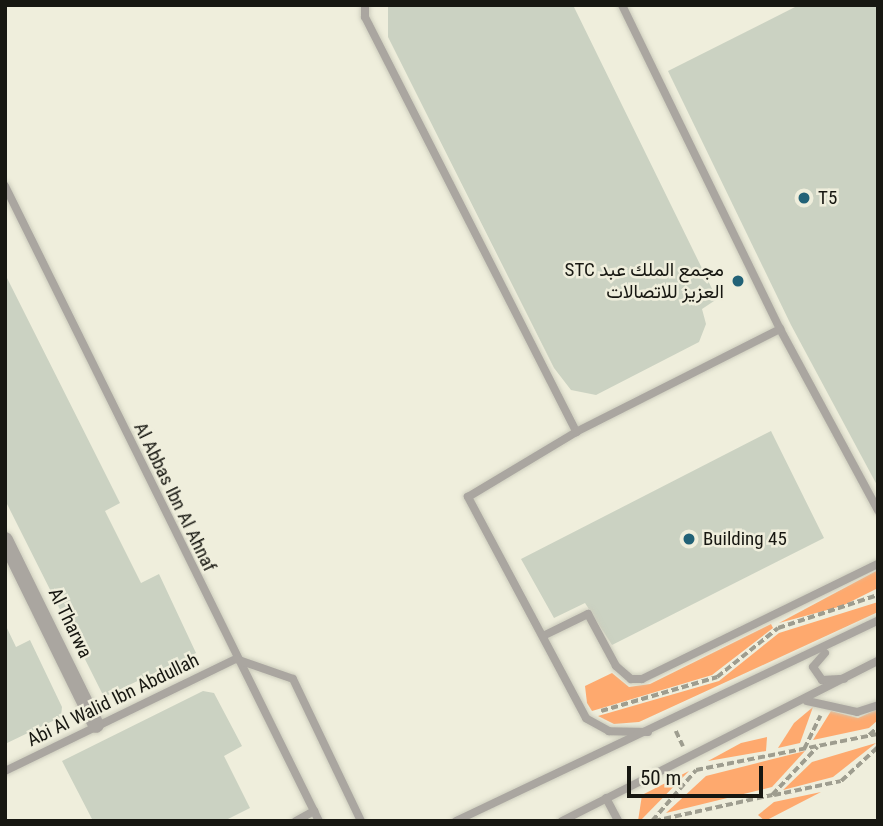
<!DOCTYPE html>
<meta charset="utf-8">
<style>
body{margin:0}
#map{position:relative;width:883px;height:826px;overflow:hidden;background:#efeedc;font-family:"Roboto Condensed",Vazirmatn,sans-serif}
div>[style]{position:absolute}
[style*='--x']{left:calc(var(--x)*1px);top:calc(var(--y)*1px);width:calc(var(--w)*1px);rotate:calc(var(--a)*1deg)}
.green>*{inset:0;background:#fea96e}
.building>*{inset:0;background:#cbd2c2}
.path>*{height:3.5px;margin-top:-1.75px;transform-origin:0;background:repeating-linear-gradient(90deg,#9e9d8f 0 7px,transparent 0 10.5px)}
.roads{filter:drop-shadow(0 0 2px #ccccbc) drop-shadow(0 0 2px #ccccbc)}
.service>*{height:8px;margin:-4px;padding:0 4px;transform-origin:4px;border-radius:4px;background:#aaa6a0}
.minor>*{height:16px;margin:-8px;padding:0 8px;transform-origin:8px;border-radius:8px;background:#aaa6a0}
.dots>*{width:19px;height:19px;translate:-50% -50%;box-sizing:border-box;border:4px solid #efeedc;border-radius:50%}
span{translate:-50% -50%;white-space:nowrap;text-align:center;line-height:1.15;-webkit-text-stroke:5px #efeedc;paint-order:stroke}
.poi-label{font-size:19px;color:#171711}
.left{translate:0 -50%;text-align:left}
.right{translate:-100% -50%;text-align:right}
.street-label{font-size:19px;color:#171711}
.frame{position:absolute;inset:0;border:7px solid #171711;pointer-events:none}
.scale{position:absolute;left:627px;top:766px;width:136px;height:32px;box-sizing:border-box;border:4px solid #171711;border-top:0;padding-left:9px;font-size:21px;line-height:24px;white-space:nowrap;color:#171711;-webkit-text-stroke:5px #efeedc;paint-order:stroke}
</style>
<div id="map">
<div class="green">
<div style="clip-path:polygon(878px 570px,878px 588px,842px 606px,779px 623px)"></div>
<div style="clip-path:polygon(878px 602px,878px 612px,639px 722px,614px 724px,598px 716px,719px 681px,779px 633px)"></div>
<div style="clip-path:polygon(771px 624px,773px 628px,712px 675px,592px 711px,587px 703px,585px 686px,612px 673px,629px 687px,650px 684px)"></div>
<div style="clip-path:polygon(813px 707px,800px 743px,778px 748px,794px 723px)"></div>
<div style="clip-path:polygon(878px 709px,878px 720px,869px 728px,813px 740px,831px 711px,858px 718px)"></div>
<div style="clip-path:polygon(767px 737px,766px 751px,708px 761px,741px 743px)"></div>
<div style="clip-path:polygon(876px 743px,833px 777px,783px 790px,812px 762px)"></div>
<div style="clip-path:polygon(805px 751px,772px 787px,666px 813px,706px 776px)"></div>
<div style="clip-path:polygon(689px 771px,640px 821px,638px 821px,642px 795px)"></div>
<div style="clip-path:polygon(821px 792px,765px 821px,758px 815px,774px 802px)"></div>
</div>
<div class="building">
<div style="clip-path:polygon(388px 5px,573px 5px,717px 299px,702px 309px,706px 324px,699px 342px,596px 395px,571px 390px,554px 368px,388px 37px)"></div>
<div style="clip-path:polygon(799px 5px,878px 5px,878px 487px,791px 325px,668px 71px)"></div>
<div style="clip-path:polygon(5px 274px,120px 503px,105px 511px,141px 583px,159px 574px,196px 653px,104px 697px,5px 500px)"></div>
<div style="clip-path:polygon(771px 431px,824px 538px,612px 645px,585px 603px,554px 618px,521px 559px)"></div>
<div style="clip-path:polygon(5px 624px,16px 647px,30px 640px,62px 707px,61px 717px,5px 744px)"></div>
<div style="clip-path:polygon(203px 691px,214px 693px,242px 746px,224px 756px,250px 808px,224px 821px,93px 821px,62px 761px)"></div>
</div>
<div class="path">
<div style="--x:601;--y:711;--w:121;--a:-16.3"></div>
<div style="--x:717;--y:677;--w:78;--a:-38.8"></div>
<div style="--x:778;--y:628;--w:105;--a:-18.3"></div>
<div style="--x:676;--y:731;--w:17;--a:65"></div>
<div style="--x:869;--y:735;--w:12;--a:-42"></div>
<div style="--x:804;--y:749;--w:37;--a:-64"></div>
<div style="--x:774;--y:795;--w:68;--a:-11.8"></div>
<div style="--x:841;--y:781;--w:50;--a:-42.6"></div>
<div style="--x:652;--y:821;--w:67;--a:-49.2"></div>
<div style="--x:696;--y:770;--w:186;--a:-11.2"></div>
<div style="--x:654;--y:821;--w:121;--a:-12.4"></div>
<div style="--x:772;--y:795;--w:66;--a:-46.8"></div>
</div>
<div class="roads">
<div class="service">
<div style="--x:365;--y:5;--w:12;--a:90"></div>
<div style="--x:365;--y:17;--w:466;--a:63"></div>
<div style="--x:622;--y:5;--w:360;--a:64"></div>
<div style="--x:780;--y:329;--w:206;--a:61.6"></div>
<div style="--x:5;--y:186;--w:708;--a:63.69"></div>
<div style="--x:545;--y:635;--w:48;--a:-26"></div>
<div style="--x:588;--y:614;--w:59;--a:61.7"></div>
<div style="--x:616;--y:666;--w:20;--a:41"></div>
<div style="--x:631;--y:679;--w:11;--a:0"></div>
<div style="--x:642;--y:679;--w:263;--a:-26"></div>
<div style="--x:825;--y:653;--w:18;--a:131"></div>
<div style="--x:813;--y:667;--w:16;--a:55"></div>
<div style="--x:822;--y:680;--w:22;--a:-3"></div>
<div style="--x:807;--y:701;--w:51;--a:12.4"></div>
<div style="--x:857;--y:712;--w:22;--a:-18"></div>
<div style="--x:648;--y:732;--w:39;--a:-179"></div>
<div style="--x:609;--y:731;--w:26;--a:-151"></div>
<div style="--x:586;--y:718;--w:251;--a:-118.1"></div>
<div style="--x:468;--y:497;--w:126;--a:-31"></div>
<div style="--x:576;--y:432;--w:229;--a:-26.8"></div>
<div style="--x:5;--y:771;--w:257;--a:-25.9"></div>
<div style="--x:236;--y:659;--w:60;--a:19.3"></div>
<div style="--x:293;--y:679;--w:157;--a:64.4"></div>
<div style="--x:606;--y:798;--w:26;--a:62"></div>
<div style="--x:296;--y:821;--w:21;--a:-29"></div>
<div style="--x:456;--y:821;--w:467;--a:-25.4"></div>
<div style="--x:562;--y:821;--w:354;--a:-26.9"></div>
</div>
<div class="minor">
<div style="--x:5;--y:540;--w:206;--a:63.8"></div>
</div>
</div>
<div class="dots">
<div style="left:804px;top:198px;background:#226277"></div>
<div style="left:738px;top:281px;background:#226277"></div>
<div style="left:689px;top:539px;background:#226277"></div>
</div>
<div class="poi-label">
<span class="left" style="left:818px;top:198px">T5</span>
<span class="right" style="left:724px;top:281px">STC مجمع الملك عبد<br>العزيز للاتصالات</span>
<span class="left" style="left:703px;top:539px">Building 45</span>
</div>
<div class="street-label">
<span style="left:175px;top:497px;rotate:64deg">Al Abbas Ibn Al Ahnaf</span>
<span style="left:70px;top:623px;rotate:64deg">Al Tharwa</span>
<span style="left:113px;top:700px;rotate:-26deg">Abi Al Walid Ibn Abdullah</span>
</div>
<div class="frame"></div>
<div class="scale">50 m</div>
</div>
